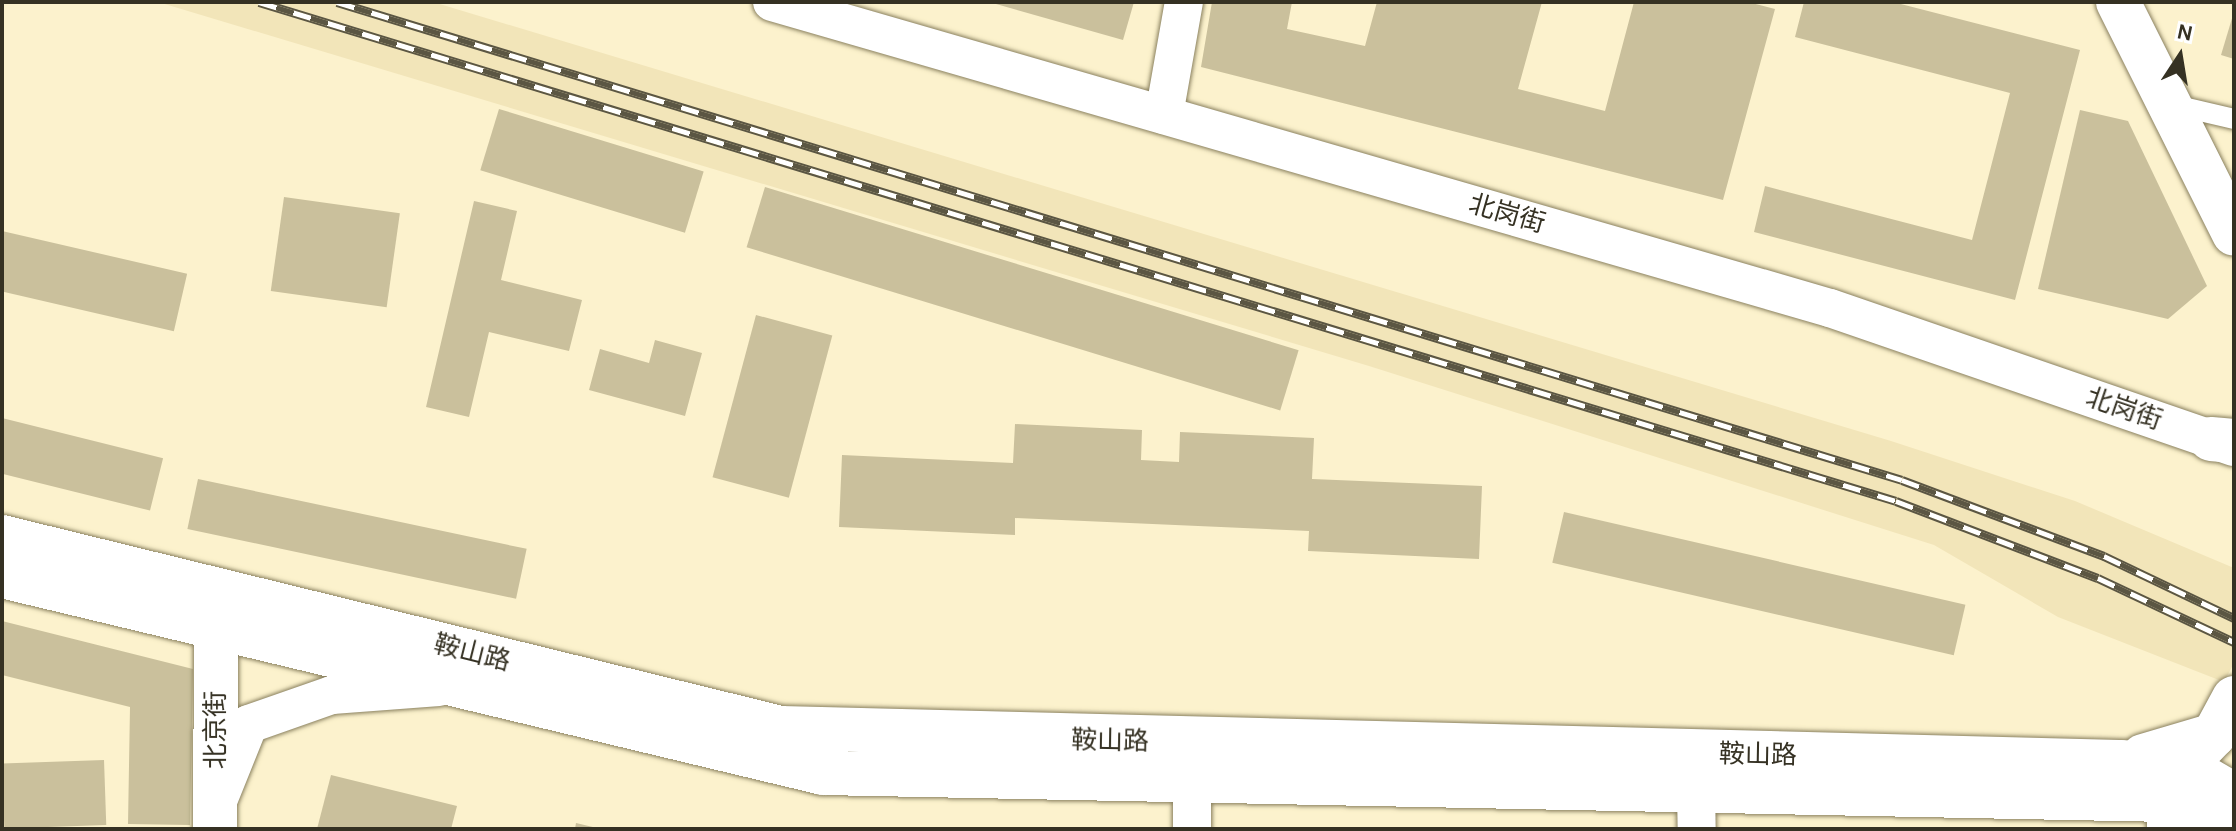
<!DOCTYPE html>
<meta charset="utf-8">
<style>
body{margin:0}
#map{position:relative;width:2236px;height:831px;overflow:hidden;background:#fcf2cd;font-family:Karla,"Noto Sans SC",sans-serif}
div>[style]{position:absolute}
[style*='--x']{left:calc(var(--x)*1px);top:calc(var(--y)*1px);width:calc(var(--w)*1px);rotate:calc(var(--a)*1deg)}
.built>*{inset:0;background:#f2e5b9}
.building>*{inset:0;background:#cac09c;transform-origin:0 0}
.roads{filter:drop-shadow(0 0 2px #8a815f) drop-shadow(0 0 2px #8a815f)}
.service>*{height:20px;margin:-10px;padding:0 10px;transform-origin:10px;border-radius:10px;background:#fff}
.minor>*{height:38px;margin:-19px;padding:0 19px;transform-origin:19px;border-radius:19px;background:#fff}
.tertiary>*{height:44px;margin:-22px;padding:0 22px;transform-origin:22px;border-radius:22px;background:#fff}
.secondary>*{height:44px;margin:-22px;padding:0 22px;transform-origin:22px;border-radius:22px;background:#fff}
.primary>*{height:44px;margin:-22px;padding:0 22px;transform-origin:22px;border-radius:22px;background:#fff}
.rail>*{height:9px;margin-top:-4.5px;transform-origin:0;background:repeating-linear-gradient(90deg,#fff 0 18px,#5b5643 0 36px);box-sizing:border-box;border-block:2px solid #5b5643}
span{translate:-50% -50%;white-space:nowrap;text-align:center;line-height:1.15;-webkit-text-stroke:6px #fff;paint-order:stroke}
.street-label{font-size:26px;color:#353123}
.frame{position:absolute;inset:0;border:4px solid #353123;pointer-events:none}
.north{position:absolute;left:2140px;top:16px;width:80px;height:80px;-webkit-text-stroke:6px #fff;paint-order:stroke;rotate:12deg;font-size:22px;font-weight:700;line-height:32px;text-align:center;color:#353123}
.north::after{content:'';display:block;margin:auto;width:28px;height:36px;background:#353123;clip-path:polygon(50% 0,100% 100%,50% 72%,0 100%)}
</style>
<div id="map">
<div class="built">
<div style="clip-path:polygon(158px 2px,433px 2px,1891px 441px,2075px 501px,2234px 568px,2234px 663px,2224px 682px,2058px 617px,1934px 545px,1369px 366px)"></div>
</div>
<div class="building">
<div style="clip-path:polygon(989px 2px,1134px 2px,1123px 40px)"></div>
<div style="clip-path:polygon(1212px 2px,1292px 2px,1287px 29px,1365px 46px,1377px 2px,1542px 2px,1518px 89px,1605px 111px,1634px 2px,1748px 2px,1775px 9px,1723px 200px,1201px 67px)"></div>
<div style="clip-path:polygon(1804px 2px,1893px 2px,2080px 50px,2015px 300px,1754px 232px,1765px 186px,1972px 240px,2010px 93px,1795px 37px)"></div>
<div style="clip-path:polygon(2233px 15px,2234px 15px,2234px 59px,2221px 55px)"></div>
<div style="left:499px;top:109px;width:214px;height:64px;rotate:17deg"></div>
<div style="clip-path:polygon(2080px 110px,2128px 121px,2207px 286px,2168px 319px,2038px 289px)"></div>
<div style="left:765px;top:187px;width:558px;height:63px;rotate:17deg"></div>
<div style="left:284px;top:197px;width:117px;height:95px;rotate:8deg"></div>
<div style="clip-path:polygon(474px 201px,517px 211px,501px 280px,582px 300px,569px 351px,489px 332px,469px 417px,426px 407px)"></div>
<div style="left:2px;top:231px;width:190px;height:59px;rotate:13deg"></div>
<div style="left:756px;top:315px;width:79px;height:168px;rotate:15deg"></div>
<div style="clip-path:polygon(655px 340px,702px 353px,685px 416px,589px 390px,600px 349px,649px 363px)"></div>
<div style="left:2px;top:418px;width:166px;height:54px;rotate:14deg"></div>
<div style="clip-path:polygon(1015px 424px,1142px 430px,1141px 460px,1179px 462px,1180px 432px,1314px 438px,1312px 479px,1482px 486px,1479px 559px,1308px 551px,1309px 531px,1015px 518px,1015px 535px,839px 527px,842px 455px,1013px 463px)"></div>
<div style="left:198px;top:479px;width:336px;height:51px;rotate:12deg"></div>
<div style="left:1564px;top:512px;width:412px;height:52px;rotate:13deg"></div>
<div style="clip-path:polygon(2px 621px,193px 669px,190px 825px,128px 824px,130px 707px,2px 675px)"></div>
<div style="left:104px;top:760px;width:65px;height:102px;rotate:88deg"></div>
<div style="clip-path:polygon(331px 775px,457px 806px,451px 829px,317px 829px)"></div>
<div style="clip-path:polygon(576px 823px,597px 828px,597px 829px,575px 829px)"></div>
</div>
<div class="roads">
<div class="service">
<div style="--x:2170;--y:104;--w:66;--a:13.2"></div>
</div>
<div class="minor">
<div style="--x:772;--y:2;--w:1101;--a:16.13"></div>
<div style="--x:1830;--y:308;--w:427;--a:19"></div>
<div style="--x:1164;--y:115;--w:115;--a:-80"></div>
<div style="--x:1696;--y:790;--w:39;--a:89"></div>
<div style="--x:218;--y:801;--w:83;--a:-68.1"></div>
<div style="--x:249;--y:724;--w:88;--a:-19.3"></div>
<div style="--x:332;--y:695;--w:107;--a:-4.3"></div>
<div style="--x:1192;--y:829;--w:79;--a:-90"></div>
</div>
<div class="tertiary">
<div style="--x:2118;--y:2;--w:259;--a:63.4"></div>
<div style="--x:2211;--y:439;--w:23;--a:5"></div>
<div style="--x:215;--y:829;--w:198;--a:-89.7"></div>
</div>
<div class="secondary">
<div style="--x:2169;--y:829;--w:29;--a:-90"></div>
<div style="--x:2169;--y:800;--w:37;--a:-66"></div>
<div style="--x:2184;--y:766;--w:43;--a:-45.9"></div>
<div style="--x:2214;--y:735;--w:42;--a:-61.6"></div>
</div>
<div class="primary">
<div style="--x:2;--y:537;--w:802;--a:13.78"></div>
<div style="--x:781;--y:728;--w:1339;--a:1.45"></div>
<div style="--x:2120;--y:762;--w:64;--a:3.6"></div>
<div style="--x:2184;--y:766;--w:58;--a:30.1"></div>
<div style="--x:2;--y:576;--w:844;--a:13.49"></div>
<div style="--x:823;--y:773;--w:1346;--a:1.15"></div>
<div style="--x:2169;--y:800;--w:58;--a:30.1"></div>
<div style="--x:2143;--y:756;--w:74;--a:-16.5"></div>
</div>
</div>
<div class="rail">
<div style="--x:259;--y:2;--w:1711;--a:16.95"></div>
<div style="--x:1896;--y:501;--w:216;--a:20.9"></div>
<div style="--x:2098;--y:578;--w:150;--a:25.2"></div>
<div style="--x:337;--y:2;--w:1636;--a:16.98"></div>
<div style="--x:1902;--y:480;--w:216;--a:20.6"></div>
<div style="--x:2104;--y:556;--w:144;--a:25.5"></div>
</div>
<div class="street-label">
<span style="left:1507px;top:214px;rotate:16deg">北岗街</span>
<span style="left:2124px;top:409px;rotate:19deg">北岗街</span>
<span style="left:472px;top:653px;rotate:14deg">鞍山路</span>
<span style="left:216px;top:730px;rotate:-90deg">北京街</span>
<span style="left:1110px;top:741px;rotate:1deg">鞍山路</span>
<span style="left:1758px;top:755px;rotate:1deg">鞍山路</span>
</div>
<div class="frame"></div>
<div class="north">N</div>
</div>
